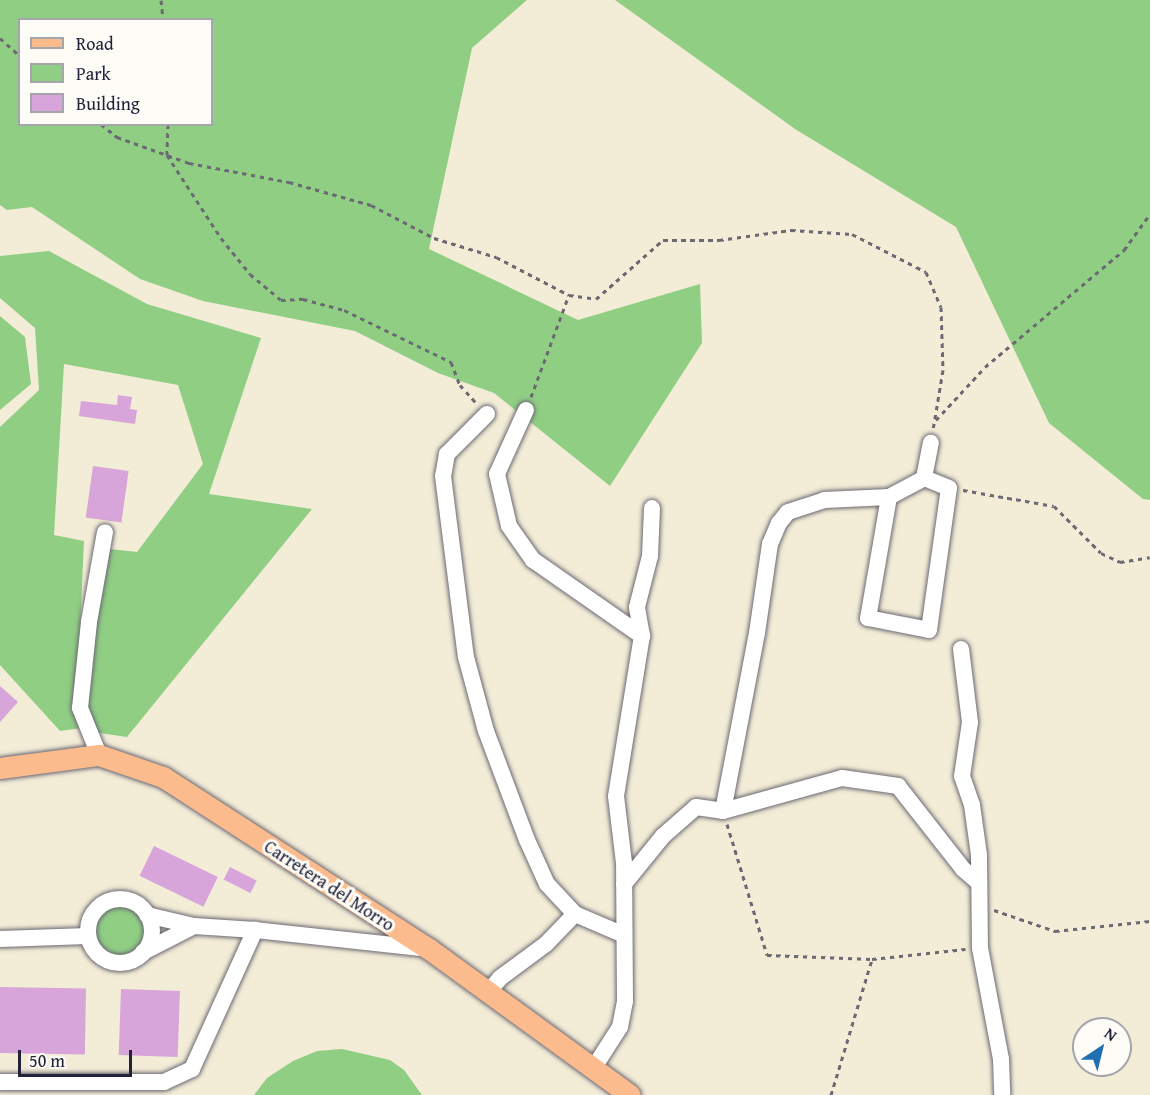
<!DOCTYPE html>
<style>
body{margin:0}
#map{position:relative;width:1150px;height:1095px;overflow:hidden;background:#f3ecd7;font-family:"Gentium Book Plus",serif}
div>[style]{position:absolute}
[style*='--x']{left:calc(var(--x)*1px);top:calc(var(--y)*1px);width:calc(var(--w)*1px);rotate:calc(var(--a)*1deg)}
.green>*{inset:0;background:#90ce84}
.round{border-radius:50%}
.building>*{inset:0;background:#d7a5da;transform-origin:0 0}
.path>*{height:3px;margin-top:-1.5px;transform-origin:0;background:repeating-linear-gradient(90deg,#6b6972 0 4.5px,transparent 0 9px)}
.roads{filter:drop-shadow(0 0 2px #6b6972) drop-shadow(0 0 2px #6b6972)}
.minor>*{height:16px;margin:-8px;padding:0 8px;transform-origin:8px;border-radius:8px;background:#fff}
.minor>.ring{margin:-8px;padding:0;box-sizing:content-box;background:none;border:16px solid #fff;border-radius:50%}
.major>*{height:21px;margin:-10.5px;padding:0 10.5px;transform-origin:10.5px;border-radius:10.5px;background:#fbbb8d}
span{translate:-50% -50%;white-space:nowrap;text-align:center;line-height:1.15;-webkit-text-stroke:6px #fdfcf7;paint-order:stroke}
.street-label{font-size:18px;color:#22223b}
.legend{position:absolute;left:18px;top:18px;width:195px;height:108px;box-sizing:border-box;background:#fdfcf7;border:2px solid #a5a5ac;margin:0;padding:8px 10px;list-style:none;font-size:18px;color:#22223b}
.legend li{display:flex;align-items:center;gap:12px;height:30px}
.legend b{width:30px;border:2px solid #a5a5ac}
.north{position:absolute;left:1072px;top:1017px;width:60px;height:60px;box-sizing:border-box;background:#fdfcf7;border:2px solid #a5a5ac;border-radius:50%;rotate:35deg;font-size:16px;font-weight:700;line-height:24px;text-align:center;color:#22223b}
.north::after{content:'';display:block;margin:auto;width:21px;height:27px;background:#1f6fb2;clip-path:polygon(50% 0,100% 100%,50% 72%,0 100%)}
.scale{position:absolute;left:18px;top:1050px;width:114px;height:27px;box-sizing:border-box;border:3px solid #22223b;border-top:0;padding-left:8px;font-size:18px;line-height:21px;white-space:nowrap;color:#22223b;-webkit-text-stroke:4px #fdfcf7;paint-order:stroke}
</style>
<div id="map">
<div class="green">
<div style="clip-path:polygon(evenodd,0 0,527px 0,472px 48px,429px 249px,578px 320px,700px 284px,702px 343px,610px 486px,494px 393px,438px 373px,355px 331px,203px 301px,140px 279px,32px 207px,7px 210px,0 205px,0 0,20px 20px,212px 20px,212px 124px,20px 124px,20px 20px)"></div>
<div style="clip-path:polygon(615px 0,1150px 0,1150px 500px,1143px 499px,1049px 423px,956px 227px,795px 129px)"></div>
<div style="clip-path:polygon(49px 251px,147px 304px,261px 338px,209px 494px,312px 509px,127px 737px,92px 732px,85px 709px,97px 604px,110px 549px,137px 552px,203px 464px,178px 385px,64px 364px,54px 535px,84px 541px,77px 696px,82px 728px,60px 731px,0 665px,0 427px,39px 390px,35px 328px,0 298px,0 256px)"></div>
<div style="clip-path:polygon(0 316px,25px 337px,31px 384px,0 410px)"></div>
<div class="round" style="left:96px;top:907px;width:48px;height:48px"></div>
<div style="clip-path:polygon(342px 1049px,390px 1060px,404px 1070px,422px 1095px,254px 1095px,267px 1078px,293px 1061px,317px 1051px)"></div>
</div>
<div class="building">
<div style="clip-path:polygon(118px 395px,132px 397px,130px 409px,137px 410px,135px 424px,79px 416px,81px 401px,117px 405px)"></div>
<div style="left:93px;top:466px;width:36px;height:52px;rotate:8deg"></div>
<div style="clip-path:polygon(0 686px,18px 702px,0 722px)"></div>
<div style="left:154px;top:846px;width:71px;height:33px;rotate:26deg"></div>
<div style="left:230px;top:867px;width:30px;height:14px;rotate:27deg"></div>
<div style="left:0;top:987px;width:86px;height:66px;rotate:1deg"></div>
<div style="left:121px;top:989px;width:59px;height:66px;rotate:2deg"></div>
</div>
<div class="path">
<div style="--x:161;--y:0;--w:20;--a:84"></div>
<div style="--x:0;--y:38;--w:27;--a:42"></div>
<div style="--x:101;--y:124;--w:21;--a:39"></div>
<div style="--x:117;--y:137;--w:77;--a:19.9"></div>
<div style="--x:189;--y:163;--w:102;--a:10.8"></div>
<div style="--x:289;--y:182;--w:85;--a:15.7"></div>
<div style="--x:371;--y:205;--w:71;--a:27.6"></div>
<div style="--x:434;--y:238;--w:65;--a:17"></div>
<div style="--x:496;--y:257;--w:82;--a:27.5"></div>
<div style="--x:569;--y:295;--w:27;--a:8"></div>
<div style="--x:596;--y:299;--w:89;--a:-41.4"></div>
<div style="--x:663;--y:240;--w:56;--a:0"></div>
<div style="--x:719;--y:240;--w:73;--a:-7.9"></div>
<div style="--x:791;--y:230;--w:61;--a:3.8"></div>
<div style="--x:852;--y:234;--w:83;--a:27.2"></div>
<div style="--x:926;--y:272;--w:38;--a:67"></div>
<div style="--x:941;--y:307;--w:63;--a:88.2"></div>
<div style="--x:943;--y:370;--w:61;--a:99.5"></div>
<div style="--x:168;--y:124;--w:31;--a:92"></div>
<div style="--x:167;--y:155;--w:99;--a:57"></div>
<div style="--x:221;--y:238;--w:46;--a:51.1"></div>
<div style="--x:250;--y:274;--w:40;--a:40"></div>
<div style="--x:281;--y:300;--w:22;--a:-3"></div>
<div style="--x:303;--y:299;--w:42;--a:15"></div>
<div style="--x:344;--y:310;--w:119;--a:25.9"></div>
<div style="--x:451;--y:362;--w:25;--a:69"></div>
<div style="--x:460;--y:385;--w:25;--a:48"></div>
<div style="--x:531;--y:397;--w:109;--a:-69.6"></div>
<div style="--x:936;--y:420;--w:72;--a:-47.2"></div>
<div style="--x:985;--y:367;--w:182;--a:-40.1"></div>
<div style="--x:1124;--y:250;--w:44;--a:-54.2"></div>
<div style="--x:963;--y:490;--w:92;--a:10"></div>
<div style="--x:1054;--y:506;--w:66;--a:45"></div>
<div style="--x:1101;--y:553;--w:21;--a:25"></div>
<div style="--x:1120;--y:562;--w:30;--a:-9"></div>
<div style="--x:727;--y:824;--w:137;--a:73"></div>
<div style="--x:767;--y:955;--w:105;--a:2.2"></div>
<div style="--x:872;--y:959;--w:94;--a:-6.1"></div>
<div style="--x:994;--y:910;--w:65;--a:19"></div>
<div style="--x:1055;--y:931;--w:96;--a:-6"></div>
<div style="--x:831;--y:1095;--w:142;--a:-73.2"></div>
</div>
<div class="roads">
<div class="minor">
<div style="--x:526;--y:410;--w:70;--a:114.4"></div>
<div style="--x:497;--y:474;--w:53;--a:77"></div>
<div style="--x:509;--y:526;--w:42;--a:54.8"></div>
<div style="--x:533;--y:560;--w:133;--a:34.9"></div>
<div style="--x:487;--y:414;--w:57;--a:135"></div>
<div style="--x:447;--y:454;--w:22;--a:100"></div>
<div style="--x:443;--y:476;--w:182;--a:82.8"></div>
<div style="--x:466;--y:657;--w:77;--a:74.9"></div>
<div style="--x:486;--y:731;--w:116;--a:69.4"></div>
<div style="--x:527;--y:840;--w:48;--a:65.6"></div>
<div style="--x:547;--y:884;--w:41;--a:47"></div>
<div style="--x:889;--y:497;--w:123;--a:99.8"></div>
<div style="--x:868;--y:618;--w:62;--a:11.1"></div>
<div style="--x:929;--y:630;--w:143;--a:-82"></div>
<div style="--x:949;--y:488;--w:27;--a:-158"></div>
<div style="--x:961;--y:649;--w:74;--a:83"></div>
<div style="--x:970;--y:722;--w:55;--a:98.4"></div>
<div style="--x:962;--y:776;--w:31;--a:71"></div>
<div style="--x:972;--y:805;--w:50;--a:82"></div>
<div style="--x:979;--y:855;--w:93;--a:89.4"></div>
<div style="--x:980;--y:948;--w:113;--a:79.3"></div>
<div style="--x:1001;--y:1059;--w:36;--a:88"></div>
<div style="--x:99;--y:755;--w:51;--a:-112"></div>
<div style="--x:80;--y:708;--w:86;--a:-84"></div>
<div style="--x:89;--y:622;--w:91;--a:-79.9"></div>
<div style="--x:723;--y:811;--w:181;--a:-79.2"></div>
<div style="--x:757;--y:633;--w:90;--a:-81.7"></div>
<div style="--x:770;--y:544;--w:23;--a:-67"></div>
<div style="--x:779;--y:523;--w:14;--a:-51"></div>
<div style="--x:788;--y:512;--w:38;--a:-18"></div>
<div style="--x:824;--y:500;--w:65;--a:-2.6"></div>
<div style="--x:889;--y:497;--w:40;--a:-28"></div>
<div style="--x:924;--y:478;--w:36;--a:-79"></div>
<div style="--x:624;--y:884;--w:62;--a:-50.9"></div>
<div style="--x:663;--y:836;--w:44;--a:-41.3"></div>
<div style="--x:696;--y:807;--w:27;--a:8"></div>
<div style="--x:723;--y:811;--w:123;--a:-15.5"></div>
<div style="--x:842;--y:778;--w:57;--a:8.1"></div>
<div style="--x:898;--y:786;--w:105;--a:51.9"></div>
<div style="--x:963;--y:869;--w:21;--a:41"></div>
<div class="ring" style="left:88px;top:899px;width:48px;height:48px"></div>
<div style="--x:147;--y:915;--w:48;--a:13.2"></div>
<div style="--x:0;--y:939;--w:88;--a:-2"></div>
<div style="--x:143;--y:952;--w:57;--a:-27"></div>
<div style="--x:194;--y:926;--w:61;--a:3.8"></div>
<div style="--x:488;--y:992;--w:18;--a:-49"></div>
<div style="--x:500;--y:978;--w:57;--a:-36.5"></div>
<div style="--x:546;--y:944;--w:42;--a:-46"></div>
<div style="--x:575;--y:914;--w:53;--a:23.2"></div>
<div style="--x:593;--y:1069;--w:50;--a:-57.3"></div>
<div style="--x:620;--y:1027;--w:26;--a:-79"></div>
<div style="--x:625;--y:1001;--w:138;--a:-90.4"></div>
<div style="--x:624;--y:863;--w:67;--a:-96.8"></div>
<div style="--x:616;--y:796;--w:162;--a:-80.8"></div>
<div style="--x:642;--y:636;--w:29;--a:-100"></div>
<div style="--x:637;--y:607;--w:53;--a:-75.7"></div>
<div style="--x:650;--y:556;--w:48;--a:-87.6"></div>
<div style="--x:0;--y:1082;--w:164;--a:0"></div>
<div style="--x:164;--y:1082;--w:31;--a:-25"></div>
<div style="--x:192;--y:1069;--w:153;--a:-65.6"></div>
<div style="--x:255;--y:930;--w:175;--a:6.2"></div>
</div>
<div class="major">
<div style="--x:0;--y:768;--w:100;--a:-7.5"></div>
<div style="--x:99;--y:755;--w:68;--a:19"></div>
<div style="--x:163;--y:777;--w:317;--a:32.9"></div>
<div style="--x:429;--y:949;--w:248;--a:36"></div>
</div>
</div>
<div class="street-label">
<span style="left:329px;top:886px;rotate:33deg">Carretera del Morro</span>
</div>
<ul class="legend">
<li><b style="height:8px;background:#fbbb8d"></b>Road</li>
<li><b style="height:16px;background:#90ce84"></b>Park</li>
<li><b style="height:16px;background:#d7a5da"></b>Building</li>
</ul>
<div class="north">N</div>
<div class="scale">50 m</div>
</div>
